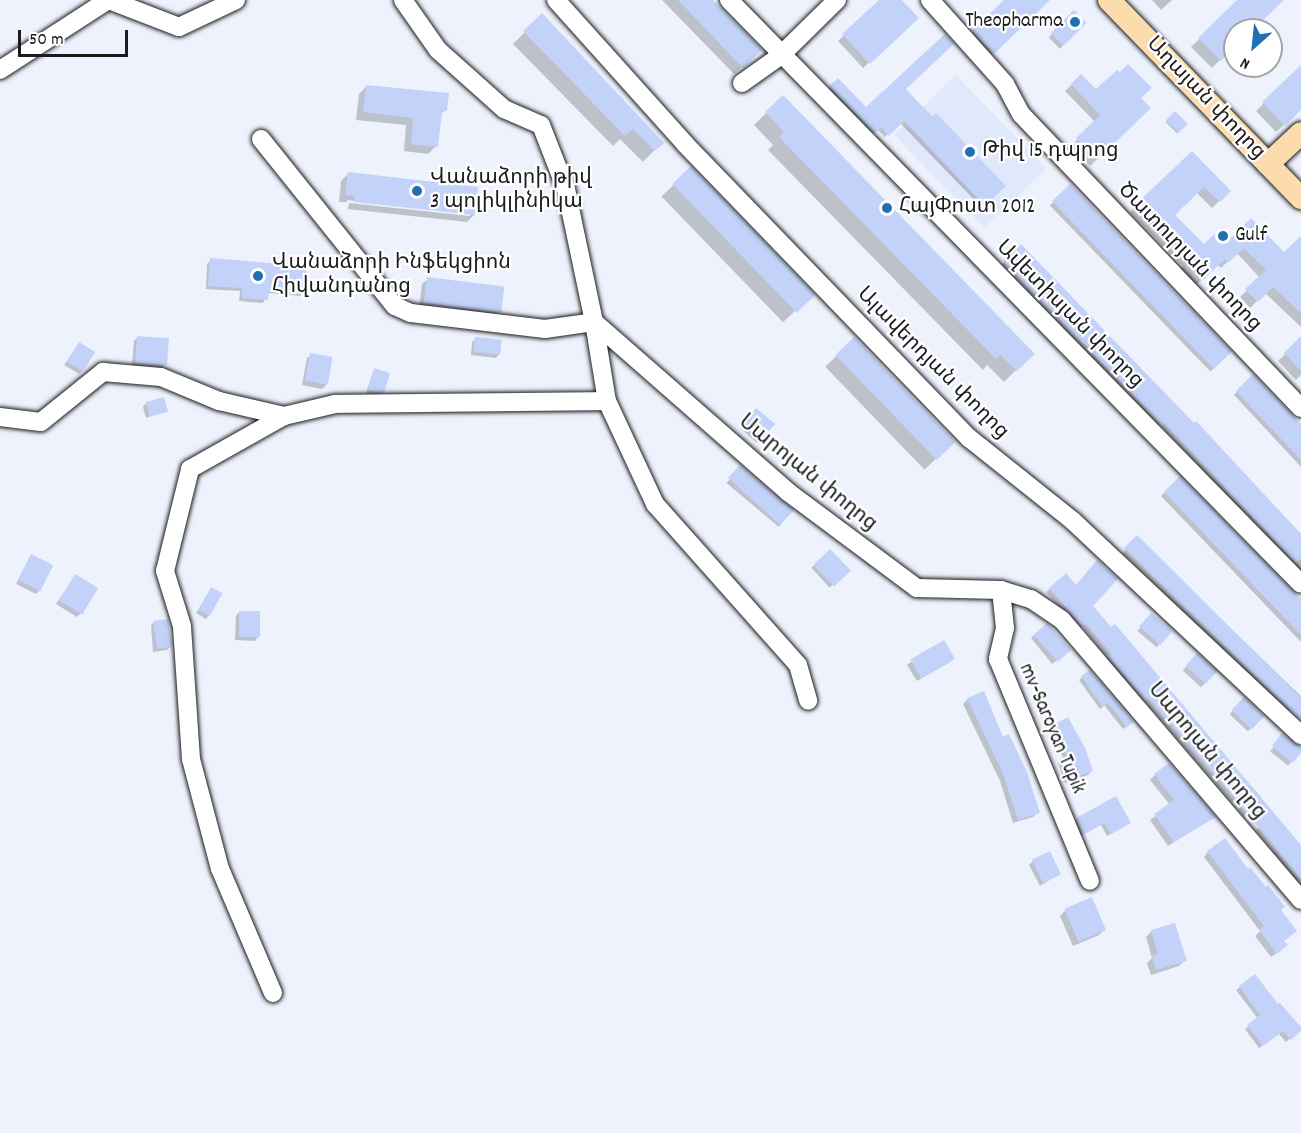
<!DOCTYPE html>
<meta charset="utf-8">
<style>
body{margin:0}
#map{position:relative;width:1301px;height:1133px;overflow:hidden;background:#edf2fd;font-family:Dekko,"Noto Sans Armenian",sans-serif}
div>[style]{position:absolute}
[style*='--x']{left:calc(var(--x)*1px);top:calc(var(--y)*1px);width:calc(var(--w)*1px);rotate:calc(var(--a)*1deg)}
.built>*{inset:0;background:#e0e8fc;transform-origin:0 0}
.shadow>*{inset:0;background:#0003;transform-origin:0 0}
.building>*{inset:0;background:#c3d2f8;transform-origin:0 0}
.roads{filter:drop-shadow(0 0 2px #1c1c1c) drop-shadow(0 0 2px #1c1c1c)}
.minor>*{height:18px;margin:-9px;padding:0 9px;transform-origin:9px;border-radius:9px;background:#fff}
.major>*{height:22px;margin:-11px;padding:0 11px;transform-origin:11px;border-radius:11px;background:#fcdcac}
.dots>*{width:16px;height:16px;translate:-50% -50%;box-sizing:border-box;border:3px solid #fff;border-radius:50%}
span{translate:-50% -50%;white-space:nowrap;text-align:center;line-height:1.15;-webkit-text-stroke:4.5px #fff;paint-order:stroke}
.poi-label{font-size:21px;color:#1c1c1c}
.right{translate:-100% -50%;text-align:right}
.left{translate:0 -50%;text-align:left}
.street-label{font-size:21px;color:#1c1c1c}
.north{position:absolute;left:1223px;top:18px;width:60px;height:60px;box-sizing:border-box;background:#fff;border:2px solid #a4a4a4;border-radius:50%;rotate:207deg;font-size:16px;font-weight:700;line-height:24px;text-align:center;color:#1c1c1c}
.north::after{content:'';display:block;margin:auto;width:21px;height:27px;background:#1f6fb2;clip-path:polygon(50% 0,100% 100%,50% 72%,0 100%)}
.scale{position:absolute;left:18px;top:30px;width:110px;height:27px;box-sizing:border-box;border:3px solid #1c1c1c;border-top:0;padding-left:8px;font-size:18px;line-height:21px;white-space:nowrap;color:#1c1c1c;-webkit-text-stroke:4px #fff;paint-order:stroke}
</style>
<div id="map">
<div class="built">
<div style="left:956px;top:75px;width:130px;height:86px;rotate:46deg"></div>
</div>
<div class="shadow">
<div style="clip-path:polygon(662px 0,711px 0,759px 50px,734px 74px)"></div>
<div style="clip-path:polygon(881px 0,900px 0,917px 18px,863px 68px,838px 41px)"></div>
<div style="clip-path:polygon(1006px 0,1048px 0,986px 60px,966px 39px)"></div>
<div style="clip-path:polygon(1152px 0,1172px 0,1161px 10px)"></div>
<div style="clip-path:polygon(1239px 0,1282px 0,1251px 30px,1235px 30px,1235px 45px,1212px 68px,1191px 47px)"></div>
<div style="left:1074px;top:12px;width:16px;height:36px;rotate:45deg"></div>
<div style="clip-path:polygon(542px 15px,662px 142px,643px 162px,620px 139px,613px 146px,513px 44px)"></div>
<div style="clip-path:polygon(1301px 67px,1301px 109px,1276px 132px,1256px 111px)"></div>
<div style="clip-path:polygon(1081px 76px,1096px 92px,1139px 98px,1149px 108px,1090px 166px,1071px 146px,1095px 122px,1065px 91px)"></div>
<div style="clip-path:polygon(838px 80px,865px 109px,904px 89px,1004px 186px,981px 207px,900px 123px,885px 137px,877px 129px,871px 135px,827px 90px)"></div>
<div style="clip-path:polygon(367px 86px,445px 110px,439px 116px,436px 146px,428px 154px,404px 151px,406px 125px,356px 120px,359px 94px)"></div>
<div style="clip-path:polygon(783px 97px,1032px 354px,1004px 382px,987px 365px,983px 370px,768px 150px,773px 145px,754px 125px)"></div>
<div style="left:1175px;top:113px;width:16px;height:13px;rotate:45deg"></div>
<div style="clip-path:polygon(1192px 153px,1229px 191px,1212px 208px,1196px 192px,1173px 215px,1204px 247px,1231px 239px,1284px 254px,1301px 246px,1301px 327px,1265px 293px,1250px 308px,1240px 297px,1260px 278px,1237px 253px,1221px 268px,1218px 265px,1196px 285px,1180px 269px,1183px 266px,1130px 212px)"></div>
<div style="left:691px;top:168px;width:175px;height:41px;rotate:46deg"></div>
<div style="clip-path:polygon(348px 174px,477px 188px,474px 215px,467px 222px,348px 209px,349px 203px,470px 216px,470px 213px,347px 200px,347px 202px,339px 202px,341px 181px)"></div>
<div style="left:1070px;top:186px;width:231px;height:28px;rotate:46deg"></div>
<div style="clip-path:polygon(1021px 246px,1301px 534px,1301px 575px,1160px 425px,1157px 427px,1001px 265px)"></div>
<div style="clip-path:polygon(211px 260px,304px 292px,300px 296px,267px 293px,263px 303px,239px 301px,240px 291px,206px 289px,207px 264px)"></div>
<div style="clip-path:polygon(428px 279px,499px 312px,493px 317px,419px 309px,422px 284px)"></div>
<div style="clip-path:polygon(137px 338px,165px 365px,162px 368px,132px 366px,134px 341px)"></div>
<div style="clip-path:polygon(476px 339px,499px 354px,496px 358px,471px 355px,472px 342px)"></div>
<div style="left:854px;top:339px;width:143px;height:40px;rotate:46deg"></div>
<div style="clip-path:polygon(1301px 339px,1301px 375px,1296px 380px,1278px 361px)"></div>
<div style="clip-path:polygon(79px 344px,82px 371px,79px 374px,64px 365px)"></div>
<div style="clip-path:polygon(311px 355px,326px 385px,322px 389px,302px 385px,307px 358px)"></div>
<div style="clip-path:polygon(374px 370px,384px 391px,380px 395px,366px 393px)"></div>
<div style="clip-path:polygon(1253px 376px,1301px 427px,1301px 467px,1234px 395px)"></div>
<div style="clip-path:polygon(146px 403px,166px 410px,146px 418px,143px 407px)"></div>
<div style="clip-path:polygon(752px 413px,760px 439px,757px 443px,740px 428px)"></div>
<div style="left:740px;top:467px;width:68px;height:21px;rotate:40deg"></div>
<div style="clip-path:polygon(1180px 479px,1301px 603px,1301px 642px,1161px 496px)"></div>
<div style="left:1137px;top:538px;width:230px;height:21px;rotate:44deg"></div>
<div style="left:830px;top:551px;width:27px;height:25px;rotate:48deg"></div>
<div style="clip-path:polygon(31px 556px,40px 590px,36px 594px,16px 584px)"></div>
<div style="clip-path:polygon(75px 576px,81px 613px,77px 617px,56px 604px)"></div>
<div style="clip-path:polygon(211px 589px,209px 615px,206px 619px,196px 613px)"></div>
<div style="clip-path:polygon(1050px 589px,1091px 606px,1261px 797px,1244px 816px,1144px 700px,1141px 703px,1105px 661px,1108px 658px,1082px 626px,1078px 629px,1046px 592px)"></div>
<div style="clip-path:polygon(239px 612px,258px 637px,255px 641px,235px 640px,236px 616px)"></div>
<div style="left:1151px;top:615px;width:25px;height:21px;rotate:40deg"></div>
<div style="clip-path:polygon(154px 622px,171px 646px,167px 650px,153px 652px,151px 625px)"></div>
<div style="clip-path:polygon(1034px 635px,1066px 654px,1052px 664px,1031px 638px)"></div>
<div style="left:1197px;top:655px;width:25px;height:21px;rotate:43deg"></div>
<div style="clip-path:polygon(911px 662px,950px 662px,917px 681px,907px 665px)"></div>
<div style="clip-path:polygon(1089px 672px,1129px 725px,1123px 729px,1104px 705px,1100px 709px,1079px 680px)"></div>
<div style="clip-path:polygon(968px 699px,1002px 739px,1038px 812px,1033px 817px,1013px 823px,1000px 781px,963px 704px)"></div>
<div style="left:1244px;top:699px;width:25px;height:21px;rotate:43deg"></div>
<div style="clip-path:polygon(1052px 728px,1091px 771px,1088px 775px,1065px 783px,1058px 763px,1064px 759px,1048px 731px)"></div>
<div style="left:1283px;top:735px;width:23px;height:21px;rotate:38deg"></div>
<div style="clip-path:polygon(1155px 775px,1214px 817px,1168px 846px,1150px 820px,1170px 805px,1150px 780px)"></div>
<div style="clip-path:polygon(1273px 814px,1301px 847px,1301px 886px,1256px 830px)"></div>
<div style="clip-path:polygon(1077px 819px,1126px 825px,1107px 836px,1101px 825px,1080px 836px,1074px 823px)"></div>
<div style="clip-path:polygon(1208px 852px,1280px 910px,1283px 941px,1281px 950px,1271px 957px,1255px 936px,1260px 931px,1204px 857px)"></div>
<div style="clip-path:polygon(1033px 861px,1059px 874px,1040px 886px,1029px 865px)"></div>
<div style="clip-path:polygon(1091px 899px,1104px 930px,1099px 935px,1073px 946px,1060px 916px,1065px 911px)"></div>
<div style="clip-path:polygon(1152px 931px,1185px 960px,1179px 966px,1151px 975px,1147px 963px,1152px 958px,1146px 937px)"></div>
<div style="clip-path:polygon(1240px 987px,1278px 1007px,1301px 1029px,1286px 1042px,1279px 1034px,1259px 1048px,1245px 1029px,1258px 1019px,1236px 990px)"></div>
</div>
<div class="building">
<div style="clip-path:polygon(678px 0,713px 0,762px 50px,743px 68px)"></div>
<div style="clip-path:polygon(879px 0,902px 0,919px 18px,870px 64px,842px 34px)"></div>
<div style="clip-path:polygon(1004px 0,1050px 0,994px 54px,972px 31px)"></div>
<div style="clip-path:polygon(1237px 0,1284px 0,1253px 30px,1235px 30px,1235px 47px,1221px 61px,1198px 38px)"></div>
<div style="left:1074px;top:10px;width:18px;height:33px;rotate:45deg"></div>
<div style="clip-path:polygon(542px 13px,664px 143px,655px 151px,633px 129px,625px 136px,523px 31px)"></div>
<div style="clip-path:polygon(945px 34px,954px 44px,906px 89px,932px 117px,936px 113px,1006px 186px,985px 206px,904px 121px,889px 136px,881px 127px,875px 133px,829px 86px,838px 78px,866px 107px)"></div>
<div style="clip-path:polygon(1128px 64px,1152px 88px,1141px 98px,1151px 108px,1097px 160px,1076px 138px,1100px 115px,1071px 84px,1081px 74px,1096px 89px,1117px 70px,1120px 72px)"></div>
<div style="clip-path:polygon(1301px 65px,1301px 110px,1285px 126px,1262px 102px)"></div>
<div style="clip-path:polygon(366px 85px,449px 93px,447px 111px,442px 111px,438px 147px,411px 144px,413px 118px,363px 112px)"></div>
<div style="clip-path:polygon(783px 95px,1035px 354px,1017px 371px,1000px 355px,996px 359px,779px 137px,784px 132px,765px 112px)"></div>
<div style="left:1175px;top:111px;width:18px;height:13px;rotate:45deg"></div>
<div style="clip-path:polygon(1192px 151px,1231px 191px,1220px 202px,1204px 187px,1175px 215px,1204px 244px,1222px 227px,1232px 237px,1251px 218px,1284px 252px,1301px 236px,1301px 313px,1273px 287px,1258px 302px,1245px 289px,1266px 270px,1244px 248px,1228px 263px,1225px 259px,1203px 280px,1186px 261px,1189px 258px,1136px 204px)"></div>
<div style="left:691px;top:166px;width:179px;height:26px;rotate:46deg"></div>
<div style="clip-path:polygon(348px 172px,478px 187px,475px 215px,354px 202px,355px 196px,345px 195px)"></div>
<div style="left:1070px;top:184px;width:233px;height:25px;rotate:46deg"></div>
<div style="clip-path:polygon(1021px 244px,1194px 423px,1196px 421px,1301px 534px,1301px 558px,1296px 563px,1164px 423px,1162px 425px,1003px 260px)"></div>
<div style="clip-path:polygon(210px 258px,307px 266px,305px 293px,269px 290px,268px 300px,242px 298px,242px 288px,208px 286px)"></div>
<div style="left:427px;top:277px;width:78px;height:26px;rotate:7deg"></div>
<div style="left:137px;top:336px;width:32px;height:27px;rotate:4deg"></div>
<div style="clip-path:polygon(1301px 336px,1301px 371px,1284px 353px)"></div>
<div style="left:475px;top:337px;width:27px;height:15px;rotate:6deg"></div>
<div style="left:854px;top:337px;width:146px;height:26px;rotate:46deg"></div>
<div style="left:79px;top:342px;width:19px;height:23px;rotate:32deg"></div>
<div style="left:310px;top:353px;width:23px;height:28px;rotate:10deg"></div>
<div style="left:374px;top:368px;width:17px;height:22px;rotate:17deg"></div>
<div style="clip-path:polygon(1253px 374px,1301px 424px,1301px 460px,1236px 391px)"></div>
<div style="left:164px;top:397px;width:15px;height:19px;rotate:74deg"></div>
<div style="left:756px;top:408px;width:25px;height:21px;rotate:40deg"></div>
<div style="clip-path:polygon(740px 465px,794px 510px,780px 525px,728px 478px)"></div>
<div style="clip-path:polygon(1180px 476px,1301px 599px,1301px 635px,1164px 492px)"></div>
<div style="clip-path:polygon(1137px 535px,1301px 698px,1301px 720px,1124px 548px)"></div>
<div style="left:830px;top:549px;width:30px;height:23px;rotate:46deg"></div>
<div style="left:31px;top:554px;width:25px;height:29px;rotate:27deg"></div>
<div style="clip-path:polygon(1097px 560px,1118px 579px,1093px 606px,1111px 627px,1115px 624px,1301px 845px,1301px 879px,1216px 776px,1148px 698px,1145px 700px,1108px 656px,1111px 654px,1086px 624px,1082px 626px,1049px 588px,1066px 573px,1076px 585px)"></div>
<div style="left:75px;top:574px;width:27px;height:31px;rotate:31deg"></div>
<div style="left:211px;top:587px;width:13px;height:26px;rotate:29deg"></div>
<div style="left:239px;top:611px;width:21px;height:26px"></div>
<div style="left:1151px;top:613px;width:28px;height:18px;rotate:41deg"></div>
<div style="left:168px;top:619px;width:28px;height:15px;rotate:82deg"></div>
<div style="left:1047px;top:623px;width:36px;height:18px;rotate:48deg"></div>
<div style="left:944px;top:640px;width:22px;height:39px;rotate:60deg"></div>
<div style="left:1197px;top:653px;width:27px;height:17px;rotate:42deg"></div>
<div style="clip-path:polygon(1090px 670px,1134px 722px,1127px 727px,1108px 703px,1103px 707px,1081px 676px)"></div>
<div style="clip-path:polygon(984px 691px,1003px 737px,1009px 734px,1027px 772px,1040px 813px,1018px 820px,1004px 776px,967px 698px)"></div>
<div style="left:1244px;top:697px;width:28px;height:18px;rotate:44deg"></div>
<div style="clip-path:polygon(1068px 717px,1085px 748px,1093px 771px,1068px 780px,1061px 758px,1067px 756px,1051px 726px)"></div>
<div style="clip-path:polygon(1282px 733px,1301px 747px,1301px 753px,1292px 763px,1272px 746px)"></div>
<div style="clip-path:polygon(1169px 763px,1216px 817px,1174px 842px,1154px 814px,1174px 800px,1154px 774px)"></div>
<div style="clip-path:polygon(1116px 796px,1131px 823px,1111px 834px,1104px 823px,1083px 835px,1076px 818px)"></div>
<div style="clip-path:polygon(1225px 838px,1248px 869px,1250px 867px,1266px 887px,1268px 885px,1285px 907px,1281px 910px,1297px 931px,1284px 941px,1288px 945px,1277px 954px,1259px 930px,1264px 926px,1207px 851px)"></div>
<div style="left:1050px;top:851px;width:26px;height:20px;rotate:65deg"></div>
<div style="left:1092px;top:897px;width:36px;height:30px;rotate:67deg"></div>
<div style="clip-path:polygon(1175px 923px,1187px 961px,1156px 970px,1152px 956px,1158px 954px,1151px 930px)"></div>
<div style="clip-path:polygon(1255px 974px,1278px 1004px,1280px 1003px,1301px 1027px,1301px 1031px,1291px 1040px,1283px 1031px,1263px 1046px,1247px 1025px,1260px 1015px,1239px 986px)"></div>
</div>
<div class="roads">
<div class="minor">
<div style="--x:109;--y:0;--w:75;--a:21.1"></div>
<div style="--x:179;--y:27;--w:63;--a:-25.3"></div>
<div style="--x:403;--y:0;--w:61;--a:55"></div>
<div style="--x:438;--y:50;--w:89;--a:41.8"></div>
<div style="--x:504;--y:109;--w:40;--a:23.4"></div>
<div style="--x:541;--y:125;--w:69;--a:68.7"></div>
<div style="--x:566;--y:189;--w:136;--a:78.1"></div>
<div style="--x:594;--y:322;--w:80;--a:80.7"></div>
<div style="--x:607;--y:401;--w:114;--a:65"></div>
<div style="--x:655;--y:504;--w:215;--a:48.4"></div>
<div style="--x:798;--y:665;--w:37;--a:74"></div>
<div style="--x:556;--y:0;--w:193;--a:48.1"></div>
<div style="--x:685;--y:144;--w:409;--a:46"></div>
<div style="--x:969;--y:438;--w:133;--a:38.6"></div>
<div style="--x:1073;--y:521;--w:313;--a:43.2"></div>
<div style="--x:729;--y:0;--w:817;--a:45.59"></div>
<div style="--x:930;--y:0;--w:113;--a:48.2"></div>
<div style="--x:1005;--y:84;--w:34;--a:62"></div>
<div style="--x:1021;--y:114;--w:406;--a:46.4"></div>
<div style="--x:0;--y:70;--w:129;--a:-32.9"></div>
<div style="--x:742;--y:83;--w:47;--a:-35.4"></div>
<div style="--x:780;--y:56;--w:80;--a:-44.5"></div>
<div style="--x:261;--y:139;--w:214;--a:51.3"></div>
<div style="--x:395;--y:306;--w:17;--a:24"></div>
<div style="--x:411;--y:313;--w:135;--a:6.8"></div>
<div style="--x:545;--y:329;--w:49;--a:-8.1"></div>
<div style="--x:594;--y:322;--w:258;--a:41.2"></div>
<div style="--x:788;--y:492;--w:161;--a:36.7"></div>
<div style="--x:917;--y:588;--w:84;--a:1.4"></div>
<div style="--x:1001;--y:590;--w:31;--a:17"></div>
<div style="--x:1031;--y:599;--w:37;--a:34"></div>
<div style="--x:1062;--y:620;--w:368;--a:49.5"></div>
<div style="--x:0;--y:417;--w:41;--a:7"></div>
<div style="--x:41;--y:422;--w:80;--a:-38.9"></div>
<div style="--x:103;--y:372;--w:58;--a:4.9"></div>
<div style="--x:161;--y:377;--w:63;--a:22.5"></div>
<div style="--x:219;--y:401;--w:67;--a:13"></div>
<div style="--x:1001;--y:590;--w:38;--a:84"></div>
<div style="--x:1005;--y:628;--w:32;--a:103"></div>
<div style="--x:998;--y:659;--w:240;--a:67.5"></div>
<div style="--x:273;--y:993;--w:135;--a:-113.1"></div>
<div style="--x:220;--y:869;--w:114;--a:-104.8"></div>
<div style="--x:191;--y:759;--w:133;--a:-93.9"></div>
<div style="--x:182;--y:626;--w:58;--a:-107.2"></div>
<div style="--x:165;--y:571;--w:105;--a:-76.2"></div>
<div style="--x:190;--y:469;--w:108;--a:-29.4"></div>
<div style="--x:284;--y:416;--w:52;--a:-13.2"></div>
<div style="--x:335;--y:404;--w:272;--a:-0.6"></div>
</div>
<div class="major">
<div style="--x:1109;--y:0;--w:276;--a:45.9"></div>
<div style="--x:1268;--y:164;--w:45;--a:-43.2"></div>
</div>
</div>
<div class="dots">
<div style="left:1075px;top:22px;background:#1f6fb2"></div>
<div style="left:970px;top:152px;background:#1f6fb2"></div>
<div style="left:417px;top:191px;background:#1f6fb2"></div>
<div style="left:887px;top:208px;background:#1f6fb2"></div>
<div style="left:1223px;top:236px;background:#1f6fb2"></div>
<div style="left:258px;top:276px;background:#1f6fb2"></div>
</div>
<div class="poi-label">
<span class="right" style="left:1063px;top:22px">Theopharma</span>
<span class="left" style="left:982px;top:152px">Թիվ 15 դպրոց</span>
<span class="left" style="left:430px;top:191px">Վանաձորի թիվ<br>3 պոլիկլինիկա</span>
<span class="left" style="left:899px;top:208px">ՀայՓոստ 2012</span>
<span class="left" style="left:1235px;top:236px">Gulf</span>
<span class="left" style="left:272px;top:276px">Վանաձորի Ինֆեկցիոն<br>Հիվանդանոց</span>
</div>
<div class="street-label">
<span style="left:1205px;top:99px;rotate:46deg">Աղայան փողոց</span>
<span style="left:1189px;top:258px;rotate:46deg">Ծատուրյան փողոց</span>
<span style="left:1069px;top:315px;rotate:45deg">Ավետիսյան փողոց</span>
<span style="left:932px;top:364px;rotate:45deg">Ալավերդյան փողոց</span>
<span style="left:807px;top:474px;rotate:39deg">Սարոյան փողոց</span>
<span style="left:1051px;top:729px;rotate:67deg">mv-Saroyan Tupik</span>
<span style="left:1206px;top:752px;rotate:50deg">Սարոյան փողոց</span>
</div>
<div class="north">N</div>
<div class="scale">50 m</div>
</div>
